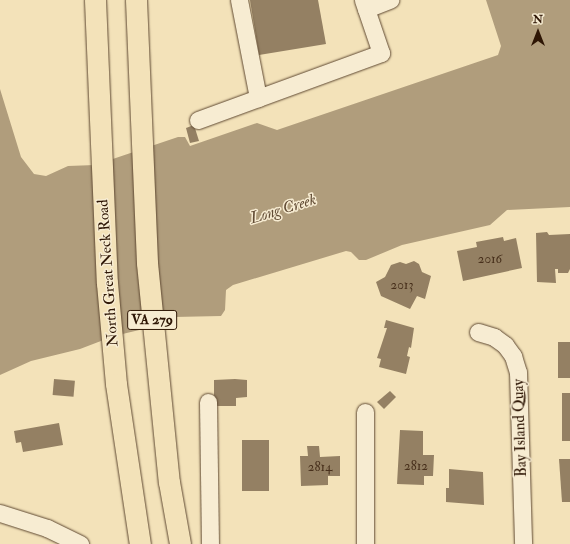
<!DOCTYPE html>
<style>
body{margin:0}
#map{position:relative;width:570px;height:544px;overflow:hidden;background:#f3e2b9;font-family:"IM FELL Double Pica",serif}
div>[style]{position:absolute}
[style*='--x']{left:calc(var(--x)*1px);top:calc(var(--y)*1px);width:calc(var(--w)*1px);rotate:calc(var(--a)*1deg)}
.water>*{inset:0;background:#b09d7c}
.building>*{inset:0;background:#948063;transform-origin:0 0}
.roads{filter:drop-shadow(0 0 1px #5f4932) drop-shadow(0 0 1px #5f4932)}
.minor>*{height:17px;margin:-8.5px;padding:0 8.5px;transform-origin:8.5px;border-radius:8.5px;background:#f7ecd2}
.major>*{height:21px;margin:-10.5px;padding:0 10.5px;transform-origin:10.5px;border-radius:10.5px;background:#f3e2b9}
span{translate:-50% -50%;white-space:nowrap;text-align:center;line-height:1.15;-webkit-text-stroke:3px #f7ecd2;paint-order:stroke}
.number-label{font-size:13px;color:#48301c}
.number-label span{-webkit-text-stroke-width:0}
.shield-label span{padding:1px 3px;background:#f7ecd2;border:1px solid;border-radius:3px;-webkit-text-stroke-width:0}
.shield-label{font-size:14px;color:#2e1605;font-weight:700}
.street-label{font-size:15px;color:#2e1605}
.water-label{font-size:16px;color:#624c35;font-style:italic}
.north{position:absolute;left:518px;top:12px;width:40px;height:40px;-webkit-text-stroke:3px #f7ecd2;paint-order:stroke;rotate:0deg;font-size:11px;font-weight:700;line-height:16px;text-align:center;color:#2e1605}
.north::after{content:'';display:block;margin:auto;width:14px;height:18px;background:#2e1605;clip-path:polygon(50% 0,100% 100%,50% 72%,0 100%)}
</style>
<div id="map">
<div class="water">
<div style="clip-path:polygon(486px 0,570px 0,570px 207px,507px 210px,490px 225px,402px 245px,366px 260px,359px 260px,351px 252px,346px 251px,233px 285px,226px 290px,225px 310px,221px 316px,174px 317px,152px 327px,114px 336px,80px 349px,31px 361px,0 375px,0 89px,21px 157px,34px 174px,46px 176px,68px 166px,95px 165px,178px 137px,185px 137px,190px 146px,257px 123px,277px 130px,498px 55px,501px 46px)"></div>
</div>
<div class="building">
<div style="clip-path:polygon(250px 0,318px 0,326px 44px,259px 55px)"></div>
<div style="clip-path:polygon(194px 125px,199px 141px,190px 143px,186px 128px)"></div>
<div style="clip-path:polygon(547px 232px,549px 235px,570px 234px,570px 269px,568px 273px,558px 273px,558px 269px,555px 269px,556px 283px,537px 282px,536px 233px)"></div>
<div style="clip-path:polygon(503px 237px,504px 241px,516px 238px,522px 268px,463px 281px,457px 251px,477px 247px,476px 242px)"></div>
<div style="clip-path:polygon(414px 261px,419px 264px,422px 272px,431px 276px,425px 299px,417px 296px,410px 309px,381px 296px,376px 282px,385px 277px,391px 265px,400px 262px,406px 264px)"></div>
<div style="clip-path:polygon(386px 320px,414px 328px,411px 348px,409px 347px,407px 356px,410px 357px,406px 374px,379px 367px,381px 359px,377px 358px,387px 328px,384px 328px)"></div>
<div style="left:570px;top:342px;width:36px;height:12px;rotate:90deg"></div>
<div style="left:54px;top:379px;width:21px;height:16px;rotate:5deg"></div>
<div style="clip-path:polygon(235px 379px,247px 380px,247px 397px,236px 398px,236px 406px,214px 406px,214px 380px)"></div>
<div style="clip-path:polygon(390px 391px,396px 397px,384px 409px,377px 402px)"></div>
<div style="left:562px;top:393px;width:8px;height:48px"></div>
<div style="clip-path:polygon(59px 423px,63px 445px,23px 452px,21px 442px,16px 443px,14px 431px)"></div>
<div style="clip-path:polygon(400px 430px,423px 431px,423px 455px,434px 455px,433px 476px,424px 476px,424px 485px,397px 484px)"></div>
<div style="left:242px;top:440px;width:27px;height:51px"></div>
<div style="clip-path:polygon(307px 446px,319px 446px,320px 457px,340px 456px,340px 476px,328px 476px,328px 485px,301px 486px,300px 456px,308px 456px)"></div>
<div style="clip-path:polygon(559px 459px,570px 459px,570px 502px,562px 502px)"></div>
<div style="clip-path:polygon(449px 469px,483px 472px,484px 505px,446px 502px,446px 488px,449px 488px)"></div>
</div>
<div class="roads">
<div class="minor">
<div style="--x:239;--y:0;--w:100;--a:79"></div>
<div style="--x:366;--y:9;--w:26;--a:-21"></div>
<div style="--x:198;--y:120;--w:195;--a:-20.1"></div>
<div style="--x:381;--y:53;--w:56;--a:-108.8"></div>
<div style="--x:478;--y:332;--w:17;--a:17"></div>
<div style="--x:494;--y:337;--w:14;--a:36"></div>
<div style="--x:505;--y:345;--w:14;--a:54"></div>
<div style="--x:513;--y:356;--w:17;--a:73"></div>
<div style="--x:518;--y:372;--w:172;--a:88.3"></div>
<div style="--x:208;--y:402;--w:142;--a:89.2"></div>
<div style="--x:365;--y:412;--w:132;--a:90"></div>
<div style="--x:0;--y:513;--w:49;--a:17.7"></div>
<div style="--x:47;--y:528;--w:37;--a:26"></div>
</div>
<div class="major">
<div style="--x:95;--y:0;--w:283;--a:87.6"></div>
<div style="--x:107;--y:283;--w:101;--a:84.9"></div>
<div style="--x:116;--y:384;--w:162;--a:81.5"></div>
<div style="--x:136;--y:0;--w:263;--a:87.6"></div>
<div style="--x:147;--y:263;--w:220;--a:84.3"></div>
<div style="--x:169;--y:482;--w:63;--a:79.9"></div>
</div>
</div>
<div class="number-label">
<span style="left:490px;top:259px">2016</span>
<span style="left:402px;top:285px">2013</span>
<span style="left:416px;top:466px">2812</span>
<span style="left:320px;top:467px">2814</span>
</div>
<div class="shield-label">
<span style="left:152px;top:320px">VA 279</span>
</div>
<div class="street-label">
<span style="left:108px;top:273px;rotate:-94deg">North Great Neck Road</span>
<span style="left:520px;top:428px;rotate:-92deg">Bay Island Quay</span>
</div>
<div class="water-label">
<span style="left:283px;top:209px;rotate:-17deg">Long Creek</span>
</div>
<div class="north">N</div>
</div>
